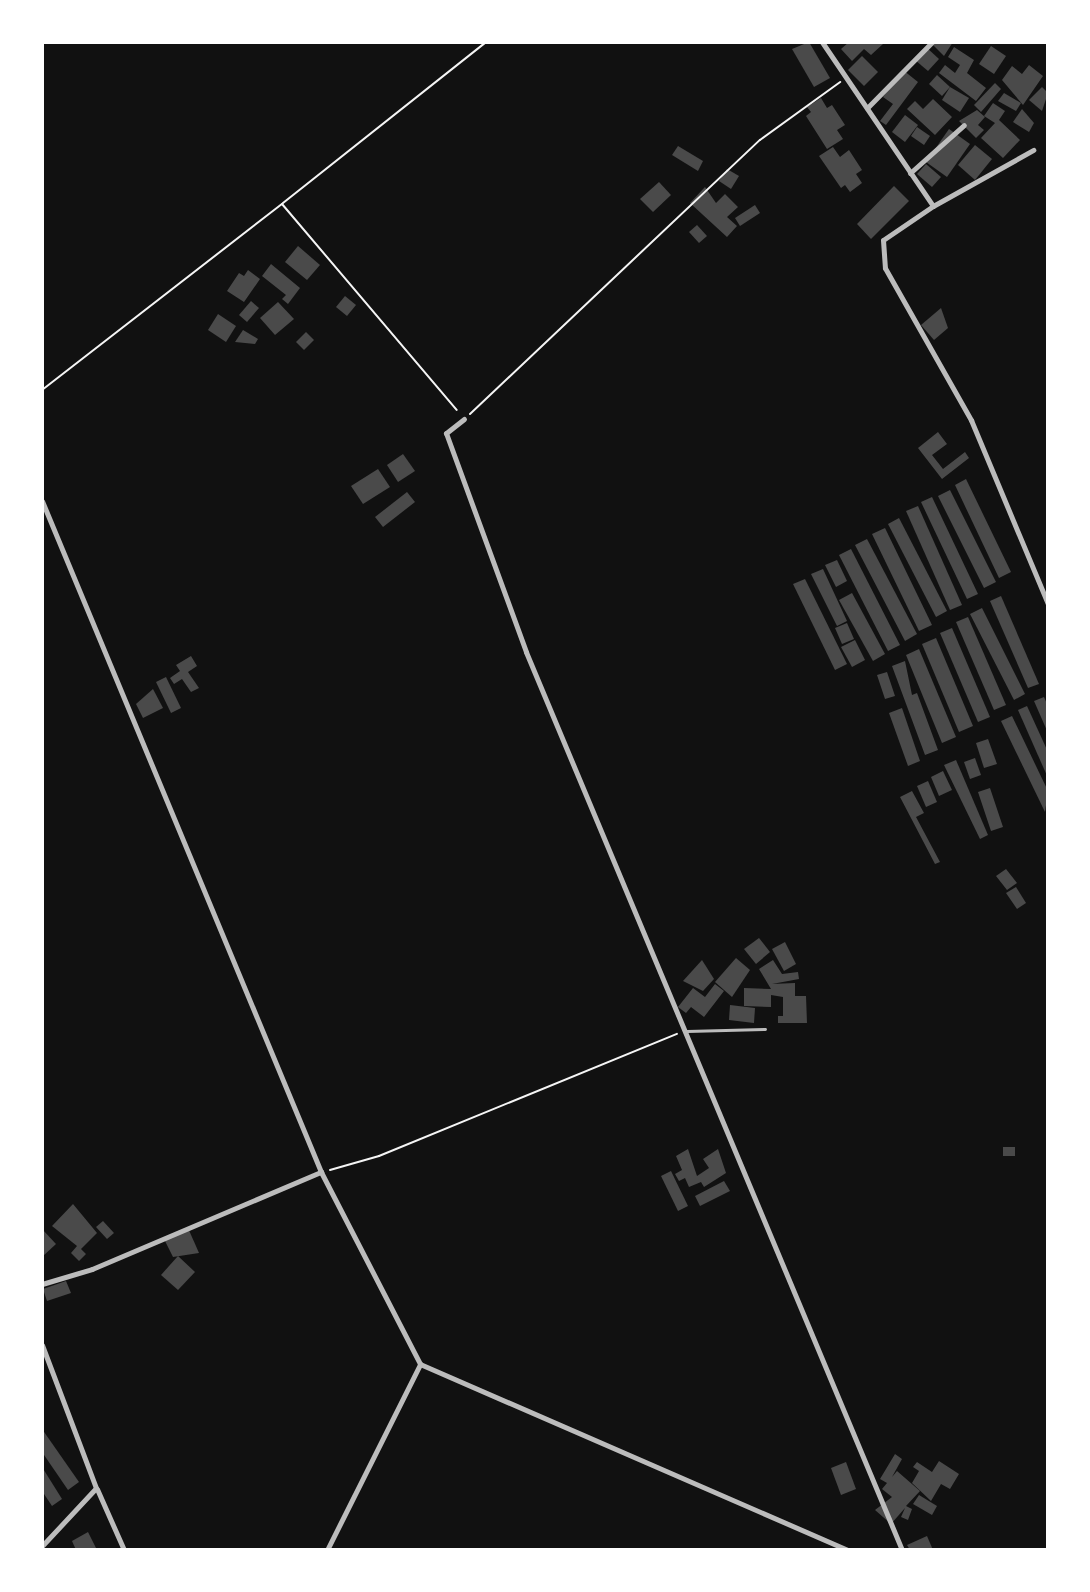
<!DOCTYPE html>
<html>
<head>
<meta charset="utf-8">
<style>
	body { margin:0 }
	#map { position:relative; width:1090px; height:1592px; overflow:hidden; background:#111; font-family:"Fira Sans Condensed",sans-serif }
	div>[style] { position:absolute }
	.building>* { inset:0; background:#4a4a4a }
	.path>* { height:2px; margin:-1px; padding:0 1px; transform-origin:1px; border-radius:1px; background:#f5f5f5 }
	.service>* { height:3px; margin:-1.5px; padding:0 1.5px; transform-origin:1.5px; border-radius:1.5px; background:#bcbcbc }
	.minor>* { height:5px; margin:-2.5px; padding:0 2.5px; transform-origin:2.5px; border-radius:2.5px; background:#bcbcbc }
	span { translate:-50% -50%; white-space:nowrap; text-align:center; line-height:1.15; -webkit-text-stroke:8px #fff; paint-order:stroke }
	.frame { position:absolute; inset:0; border:44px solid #fff; pointer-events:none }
</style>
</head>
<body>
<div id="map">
	<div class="building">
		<div style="clip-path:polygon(809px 42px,830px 78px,814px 87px,792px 49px)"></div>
		<div style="clip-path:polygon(849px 42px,881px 42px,883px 44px,871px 55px,864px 49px,852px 61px,841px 49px)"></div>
		<div style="clip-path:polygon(930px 42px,953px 42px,944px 56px)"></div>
		<div style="clip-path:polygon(991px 46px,1006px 56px,994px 74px,979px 64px)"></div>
		<div style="clip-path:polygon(926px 47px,939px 59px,928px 71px,915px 60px)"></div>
		<div style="clip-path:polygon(954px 47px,974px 60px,967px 73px,986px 88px,976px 101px,939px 73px,945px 65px,955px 73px,960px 65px,948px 57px)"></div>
		<div style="clip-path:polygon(862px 56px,878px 72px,864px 86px,848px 70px)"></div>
		<div style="clip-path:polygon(1029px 65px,1043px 76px,1023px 105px,1002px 80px,1012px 66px,1022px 74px)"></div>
		<div style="clip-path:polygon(903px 70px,918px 82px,886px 125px,880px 121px,893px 104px,883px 97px)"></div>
		<div style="clip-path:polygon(937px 75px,950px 87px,942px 96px,929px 84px)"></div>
		<div style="clip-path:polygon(995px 83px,1001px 89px,981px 112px,974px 105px)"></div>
		<div style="clip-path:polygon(950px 87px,969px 98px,960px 112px,942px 100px)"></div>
		<div style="clip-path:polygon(1042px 87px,1048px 93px,1042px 111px,1029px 100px)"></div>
		<div style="clip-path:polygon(1004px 93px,1021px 103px,1016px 111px,998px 101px)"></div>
		<div style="clip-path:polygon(821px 98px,827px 108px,832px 105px,845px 125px,837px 130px,843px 139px,827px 149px,806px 116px,811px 112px,807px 107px)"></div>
		<div style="clip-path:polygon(933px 99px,952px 117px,935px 135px,907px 109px,915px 101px,923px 109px)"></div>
		<div style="clip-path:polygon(993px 103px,1005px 111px,999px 120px,1020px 140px,1003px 158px,981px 138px,995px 123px,984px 116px)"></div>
		<div style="clip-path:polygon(1022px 109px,1034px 123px,1029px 132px,1013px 122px)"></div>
		<div style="clip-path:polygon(977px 110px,985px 117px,978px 125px,984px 130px,976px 138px,959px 121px)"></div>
		<div style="clip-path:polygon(905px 115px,918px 125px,905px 142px,892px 132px)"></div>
		<div style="clip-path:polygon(917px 127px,930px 136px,924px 145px,911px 136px)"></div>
		<div style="clip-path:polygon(949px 129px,970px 144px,947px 177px,926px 162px)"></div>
		<div style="clip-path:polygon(975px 145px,992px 159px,975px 180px,958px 165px)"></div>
		<div style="clip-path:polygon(678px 146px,703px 161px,698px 171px,672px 155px)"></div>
		<div style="clip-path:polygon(833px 147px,840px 157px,849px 150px,862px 170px,856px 174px,862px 183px,850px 192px,845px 185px,841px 188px,819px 156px)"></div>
		<div style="clip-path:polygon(926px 164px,941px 177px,932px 187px,917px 174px)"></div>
		<div style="clip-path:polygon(727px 169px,739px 176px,731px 189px,719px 181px)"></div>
		<div style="clip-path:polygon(659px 182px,671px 195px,653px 212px,640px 199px)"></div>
		<div style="clip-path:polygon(894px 186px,909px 201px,871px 239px,857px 224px)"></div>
		<div style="clip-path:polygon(705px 187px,716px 203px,725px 194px,738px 207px,727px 217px,737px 226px,727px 237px,690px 203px)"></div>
		<div style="clip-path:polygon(755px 205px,760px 213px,740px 226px,735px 218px)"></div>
		<div style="clip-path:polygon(697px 225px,707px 236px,699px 243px,689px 232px)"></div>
		<div style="clip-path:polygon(298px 246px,320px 265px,307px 280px,285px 262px)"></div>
		<div style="clip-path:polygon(271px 264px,300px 288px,288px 304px,282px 299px,286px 295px,262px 276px)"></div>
		<div style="clip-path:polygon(248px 270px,260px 279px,244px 302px,227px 291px,239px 273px,244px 276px)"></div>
		<div style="clip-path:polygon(345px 296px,356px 305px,347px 316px,336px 307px)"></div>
		<div style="clip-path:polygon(251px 301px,259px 308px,247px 322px,239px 315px)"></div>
		<div style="clip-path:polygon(278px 302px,294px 319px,275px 335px,260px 318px)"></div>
		<div style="clip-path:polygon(941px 308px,948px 328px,934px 340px,921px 325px)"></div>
		<div style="clip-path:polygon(218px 314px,236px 326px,226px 342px,208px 330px)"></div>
		<div style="clip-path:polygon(243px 330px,258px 339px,255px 344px,235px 342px)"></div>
		<div style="clip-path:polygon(306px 332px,314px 340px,304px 350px,296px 342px)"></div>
		<div style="clip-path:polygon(938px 432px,947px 444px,932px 455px,943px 469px,965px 452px,969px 458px,942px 479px,918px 448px)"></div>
		<div style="clip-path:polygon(403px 454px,415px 471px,398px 482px,387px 465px)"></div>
		<div style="clip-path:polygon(378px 469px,390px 487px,363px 504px,351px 486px)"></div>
		<div style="clip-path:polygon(966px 479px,1011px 572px,999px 578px,955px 485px)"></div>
		<div style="clip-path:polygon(950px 490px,996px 582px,984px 588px,938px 496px)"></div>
		<div style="clip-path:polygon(407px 492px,415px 502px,383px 527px,375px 517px)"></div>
		<div style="clip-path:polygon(932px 497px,978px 594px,967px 599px,921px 502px)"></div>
		<div style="clip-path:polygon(918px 506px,962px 605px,950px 610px,906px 511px)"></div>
		<div style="clip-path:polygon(899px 518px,947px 611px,936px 617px,888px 524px)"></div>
		<div style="clip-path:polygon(885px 528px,932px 625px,919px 631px,872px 534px)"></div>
		<div style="clip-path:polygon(867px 539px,917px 634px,905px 641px,855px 545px)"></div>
		<div style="clip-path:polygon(851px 549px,900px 645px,888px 651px,839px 555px)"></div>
		<div style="clip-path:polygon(837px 560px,847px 581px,836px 587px,825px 565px)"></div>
		<div style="clip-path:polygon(823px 569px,847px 621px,837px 626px,811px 574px)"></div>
		<div style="clip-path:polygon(805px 579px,847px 664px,835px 670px,793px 584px)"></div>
		<div style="clip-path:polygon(852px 593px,885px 654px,873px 661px,839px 600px)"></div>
		<div style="clip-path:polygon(1001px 596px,1039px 684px,1028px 688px,990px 601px)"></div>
		<div style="clip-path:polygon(982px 608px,1025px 694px,1014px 700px,970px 614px)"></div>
		<div style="clip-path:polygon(968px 617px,1006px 705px,994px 710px,956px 622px)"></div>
		<div style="clip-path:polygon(847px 623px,854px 639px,842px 644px,835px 628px)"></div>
		<div style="clip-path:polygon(952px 628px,990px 717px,978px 722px,940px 633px)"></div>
		<div style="clip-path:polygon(936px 638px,973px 726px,959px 732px,922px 644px)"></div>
		<div style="clip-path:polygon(855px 640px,865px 660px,852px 667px,841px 647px)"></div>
		<div style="clip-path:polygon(919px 649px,956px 737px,942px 743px,906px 655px)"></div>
		<div style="clip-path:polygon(191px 656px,197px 666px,188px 672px,199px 688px,191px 692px,182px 679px,174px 684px,170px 678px,180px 671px,176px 665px)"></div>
		<div style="clip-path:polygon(905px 661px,912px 695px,917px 693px,938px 750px,925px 755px,892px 666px)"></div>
		<div style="clip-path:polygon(887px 672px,895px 696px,885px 699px,877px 675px)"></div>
		<div style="clip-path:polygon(166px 677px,181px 708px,171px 713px,156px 682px)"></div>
		<div style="clip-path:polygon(153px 689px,163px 708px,143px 718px,136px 704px)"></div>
		<div style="clip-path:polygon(1044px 697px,1048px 706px,1048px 733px,1034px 701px)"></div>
		<div style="clip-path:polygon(1027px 706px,1048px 752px,1048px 778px,1018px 710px)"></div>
		<div style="clip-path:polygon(902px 708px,920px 761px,908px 766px,889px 713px)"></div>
		<div style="clip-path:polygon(1012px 716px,1048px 791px,1045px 812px,1001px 721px)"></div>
		<div style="clip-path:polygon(988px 739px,997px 764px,984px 768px,976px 743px)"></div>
		<div style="clip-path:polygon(975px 758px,981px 775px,970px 779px,964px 762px)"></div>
		<div style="clip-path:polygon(956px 760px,988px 835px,980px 839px,944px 765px)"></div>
		<div style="clip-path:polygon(943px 771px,952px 790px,939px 796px,931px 777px)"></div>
		<div style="clip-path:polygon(928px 781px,937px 802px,926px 807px,917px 786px)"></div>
		<div style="clip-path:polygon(990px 788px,1003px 827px,991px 831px,978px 792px)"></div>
		<div style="clip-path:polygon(912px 791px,924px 813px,916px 817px,940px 862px,935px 864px,900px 797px)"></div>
		<div style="clip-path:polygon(1006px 869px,1017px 883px,1007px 890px,996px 876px)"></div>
		<div style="clip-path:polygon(1016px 887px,1026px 903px,1017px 909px,1006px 893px)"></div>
		<div style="clip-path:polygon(759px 938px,770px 952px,756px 964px,744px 949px)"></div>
		<div style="clip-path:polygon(785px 942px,796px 964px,784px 971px,772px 949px)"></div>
		<div style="clip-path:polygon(736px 958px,750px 970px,732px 997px,715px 982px)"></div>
		<div style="clip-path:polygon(702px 960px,714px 979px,703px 991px,683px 981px)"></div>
		<div style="clip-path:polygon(773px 960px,782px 974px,798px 972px,799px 979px,772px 984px,795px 983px,795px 996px,806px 996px,807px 1023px,778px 1023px,778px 1016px,783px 1016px,783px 997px,771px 995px,771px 1007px,744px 1006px,744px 988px,771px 989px,759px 969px)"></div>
		<div style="clip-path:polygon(715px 984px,724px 991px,704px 1017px,691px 1007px,686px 1013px,678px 1007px,693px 988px,705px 997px)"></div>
		<div style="clip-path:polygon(730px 1005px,755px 1008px,754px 1023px,729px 1020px)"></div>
		<div style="clip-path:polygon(1003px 1147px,1015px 1147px,1015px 1156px,1003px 1156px)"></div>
		<div style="clip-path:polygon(688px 1149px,697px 1176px,709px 1168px,703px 1159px,718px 1149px,726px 1173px,704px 1187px,701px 1182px,689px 1187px,685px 1178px,679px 1181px,675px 1174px,682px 1170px,676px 1156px)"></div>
		<div style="clip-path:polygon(671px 1171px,688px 1206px,678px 1211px,661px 1176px)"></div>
		<div style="clip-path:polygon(724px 1181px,730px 1191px,700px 1206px,695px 1196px)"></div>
		<div style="clip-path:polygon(73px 1204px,97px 1233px,81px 1249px,86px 1254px,79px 1261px,71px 1253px,77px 1246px,52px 1226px)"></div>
		<div style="clip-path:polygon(103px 1221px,114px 1233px,107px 1239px,96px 1227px)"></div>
		<div style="clip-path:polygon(188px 1228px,199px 1253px,173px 1257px,164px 1239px)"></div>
		<div style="clip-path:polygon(42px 1229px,56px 1244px,42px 1257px)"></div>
		<div style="clip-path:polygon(178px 1256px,195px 1272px,178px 1290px,161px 1275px)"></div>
		<div style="clip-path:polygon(66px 1281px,71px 1293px,47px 1301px,43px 1289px)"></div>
		<div style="clip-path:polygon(42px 1429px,79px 1482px,68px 1490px,42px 1452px)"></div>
		<div style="clip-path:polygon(895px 1454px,902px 1459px,892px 1477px,897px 1471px,920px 1491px,906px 1506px,912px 1509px,908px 1520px,901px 1517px,905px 1508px,891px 1524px,875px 1510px,892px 1497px,882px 1489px,887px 1483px,880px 1479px)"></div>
		<div style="clip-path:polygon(939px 1461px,959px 1474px,950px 1489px,941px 1484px,931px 1501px,912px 1483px,919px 1471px,913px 1467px,917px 1462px,932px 1472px)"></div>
		<div style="clip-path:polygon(846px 1462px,856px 1489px,841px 1495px,831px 1468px)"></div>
		<div style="clip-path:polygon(42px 1467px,62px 1499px,52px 1506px,42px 1491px)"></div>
		<div style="clip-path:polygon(919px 1495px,937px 1506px,932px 1515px,913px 1504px)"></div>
		<div style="clip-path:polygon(88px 1532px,97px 1550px,76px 1550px,72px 1541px)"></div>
		<div style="clip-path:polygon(927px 1536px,933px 1550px,910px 1550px,907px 1545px)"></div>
	</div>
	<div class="path">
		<div style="left:283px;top:203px;width:259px;rotate:-38.4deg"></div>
		<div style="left:42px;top:390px;width:304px;rotate:-37.8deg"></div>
		<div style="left:282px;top:204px;width:270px;rotate:49.7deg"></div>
		<div style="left:470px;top:414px;width:399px;rotate:-43.4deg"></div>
		<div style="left:760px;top:140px;width:99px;rotate:-35.9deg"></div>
		<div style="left:330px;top:1170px;width:51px;rotate:-15.9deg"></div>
		<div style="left:379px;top:1156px;width:322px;rotate:-22.3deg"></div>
	</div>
	<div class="service">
		<div style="left:687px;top:1031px;width:78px;rotate:-1.5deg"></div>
	</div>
	<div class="minor">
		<div style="left:822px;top:42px;width:198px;rotate:55.9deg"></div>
		<div style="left:933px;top:206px;width:60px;rotate:145.8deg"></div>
		<div style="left:883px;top:240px;width:28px;rotate:86deg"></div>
		<div style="left:885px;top:268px;width:175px;rotate:60.5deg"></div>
		<div style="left:971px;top:420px;width:199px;rotate:67.3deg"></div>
		<div style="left:867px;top:108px;width:93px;rotate:-45.4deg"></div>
		<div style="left:910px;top:173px;width:72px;rotate:-41.6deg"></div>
		<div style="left:933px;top:206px;width:115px;rotate:-29.2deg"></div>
		<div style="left:464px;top:419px;width:23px;rotate:142deg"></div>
		<div style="left:446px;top:433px;width:233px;rotate:69.9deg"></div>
		<div style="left:526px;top:652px;width:974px;rotate:67.28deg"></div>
		<div style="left:42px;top:501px;width:727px;rotate:67.42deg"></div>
		<div style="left:321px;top:1172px;width:216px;rotate:62.7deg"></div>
		<div style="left:420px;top:1364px;width:467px;rotate:23.5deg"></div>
		<div style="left:42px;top:1284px;width:52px;rotate:-16.7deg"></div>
		<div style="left:92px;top:1269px;width:249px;rotate:-23deg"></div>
		<div style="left:42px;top:1345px;width:153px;rotate:69.3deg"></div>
		<div style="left:96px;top:1488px;width:79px;rotate:133deg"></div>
		<div style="left:97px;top:1489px;width:67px;rotate:66.1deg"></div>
		<div style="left:327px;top:1550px;width:208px;rotate:-63.4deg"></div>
	</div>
	<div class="frame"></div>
</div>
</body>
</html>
